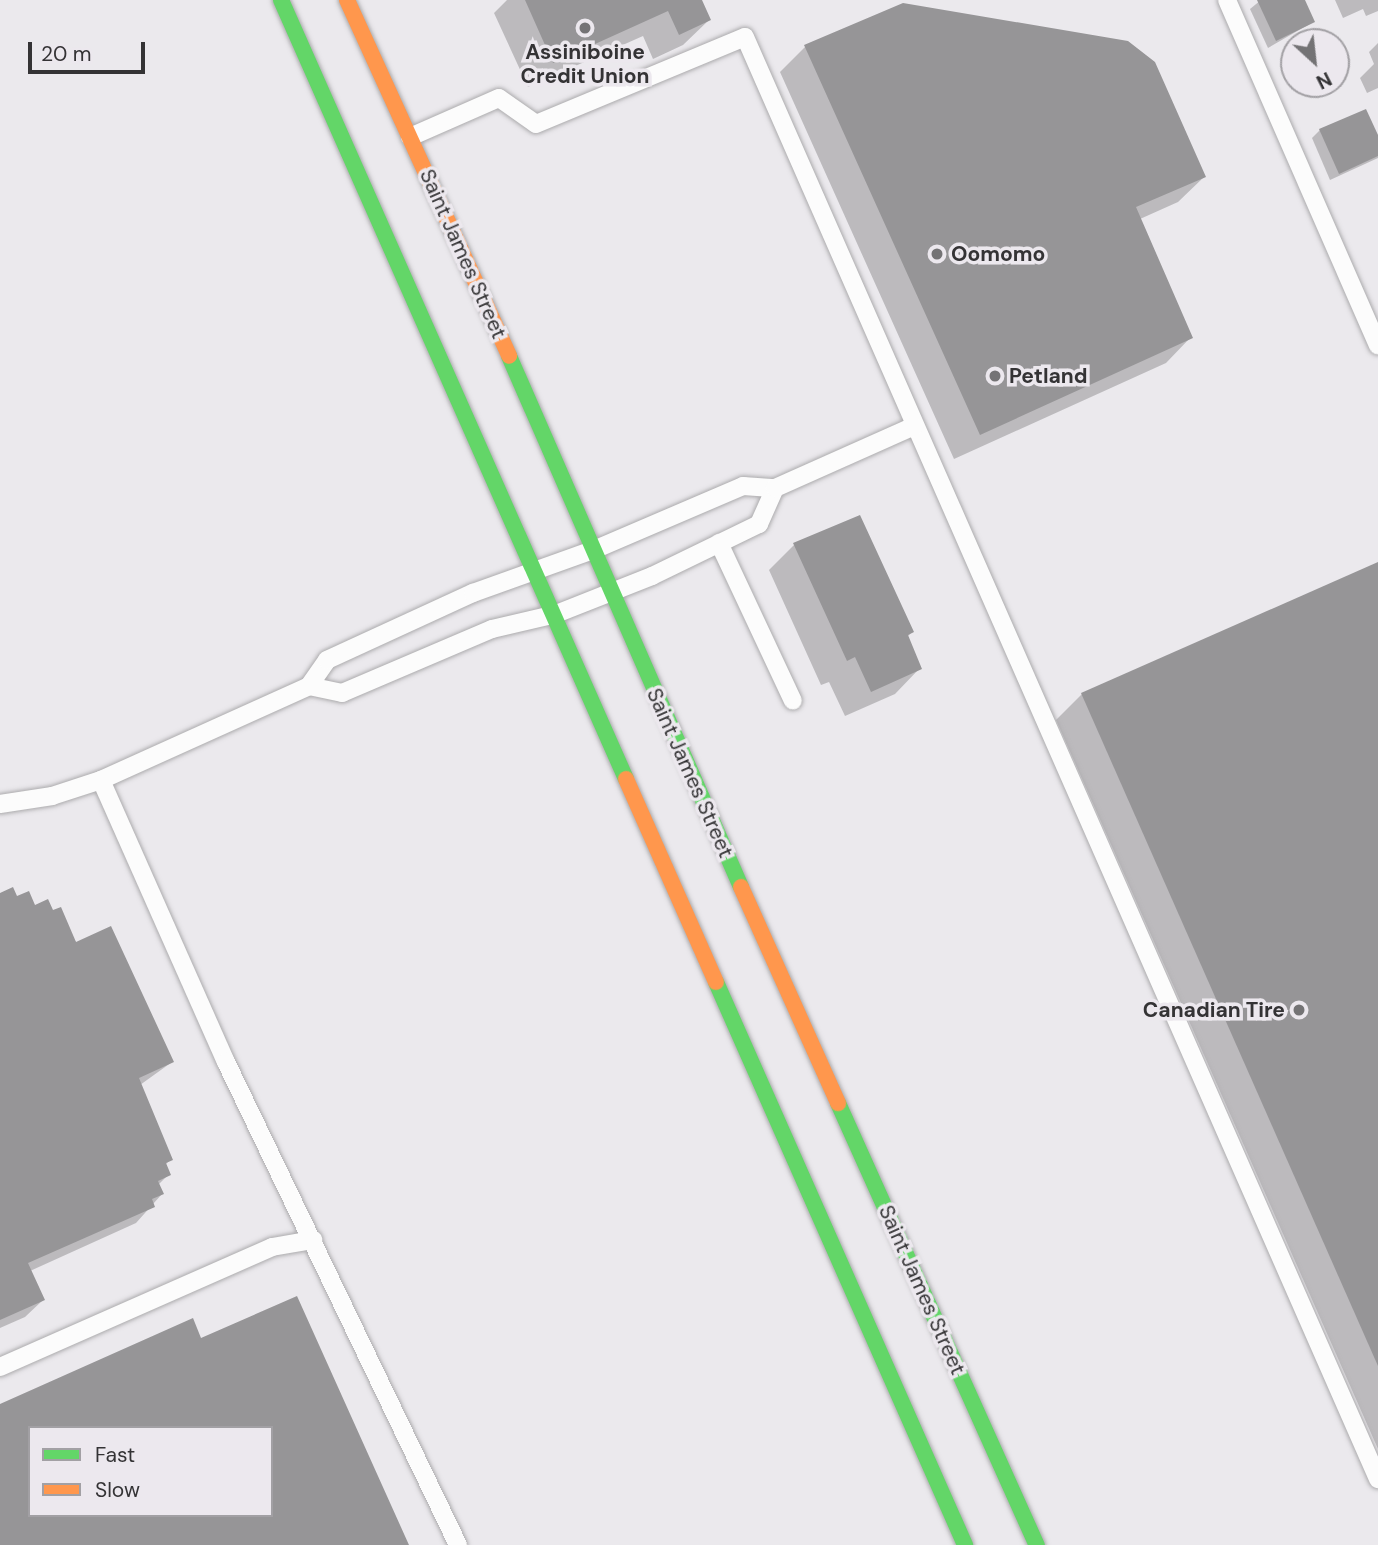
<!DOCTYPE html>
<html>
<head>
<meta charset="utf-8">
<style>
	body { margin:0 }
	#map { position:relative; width:1378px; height:1545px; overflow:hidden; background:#ebe9ed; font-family:"DM Sans",sans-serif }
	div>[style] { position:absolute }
	.shadow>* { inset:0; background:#0003 }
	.building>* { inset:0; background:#969597 }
	.roads { filter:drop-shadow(0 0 2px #acabad) drop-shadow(0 0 2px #acabad) }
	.lane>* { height:18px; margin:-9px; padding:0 9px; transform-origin:9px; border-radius:9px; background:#fcfcfc }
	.fast>* { height:16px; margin:-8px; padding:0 8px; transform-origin:8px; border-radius:8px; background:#63d668 }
	.slow>* { height:16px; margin:-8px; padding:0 8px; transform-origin:8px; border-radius:8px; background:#ff974d }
	.dots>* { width:19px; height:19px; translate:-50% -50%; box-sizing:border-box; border:4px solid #ece8ee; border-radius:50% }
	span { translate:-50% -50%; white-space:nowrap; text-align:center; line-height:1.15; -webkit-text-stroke:7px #ece8ee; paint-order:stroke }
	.poi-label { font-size:21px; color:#343335; font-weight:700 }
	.left { translate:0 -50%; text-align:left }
	.right { translate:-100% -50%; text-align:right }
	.street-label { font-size:21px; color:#343335 }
	.legend { position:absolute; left:28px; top:1426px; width:245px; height:91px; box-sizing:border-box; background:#ece8ee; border:2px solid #a2a0a4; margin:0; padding:9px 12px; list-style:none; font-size:21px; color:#343335 }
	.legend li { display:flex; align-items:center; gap:14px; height:35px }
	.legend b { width:35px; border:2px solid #a2a0a4 }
	.north { position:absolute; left:1280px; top:28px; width:70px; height:70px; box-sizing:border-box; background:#ece8ee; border:2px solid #a2a0a4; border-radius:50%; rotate:153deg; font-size:19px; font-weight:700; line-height:28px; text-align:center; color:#343335 }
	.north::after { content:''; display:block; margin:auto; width:24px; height:32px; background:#747375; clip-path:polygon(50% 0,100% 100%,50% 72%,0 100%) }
	.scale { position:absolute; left:28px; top:42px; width:117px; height:32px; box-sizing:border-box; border:4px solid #343335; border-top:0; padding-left:9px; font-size:21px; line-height:24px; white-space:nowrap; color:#343335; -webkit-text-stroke:5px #ece8ee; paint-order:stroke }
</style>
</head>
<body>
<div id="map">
	<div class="shadow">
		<div style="clip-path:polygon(507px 0,700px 0,709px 20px,683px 45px,653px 59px,643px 36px,528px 87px,494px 13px)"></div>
		<div style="clip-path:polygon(1261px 0,1303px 0,1313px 22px,1268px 48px,1250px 9px)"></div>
		<div style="clip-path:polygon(1335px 0,1378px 0,1378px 11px,1366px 16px,1363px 9px,1343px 18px)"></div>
		<div style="clip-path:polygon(1378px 43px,1378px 88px,1367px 93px,1360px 78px,1374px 64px,1369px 52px)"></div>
		<div style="clip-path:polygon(805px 47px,1204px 177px,1178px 202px,1140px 219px,1191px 337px,1166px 363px,954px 459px,780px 72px)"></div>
		<div style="clip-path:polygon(1320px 130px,1378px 140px,1378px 158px,1330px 180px,1312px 138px)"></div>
		<div style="clip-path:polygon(794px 545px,912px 632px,907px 637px,920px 668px,895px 694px,845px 716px,829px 682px,821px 685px,769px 570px)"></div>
		<div style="clip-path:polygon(1378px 564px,1378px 1449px,1056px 720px,1082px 694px)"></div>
		<div style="clip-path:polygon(0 895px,52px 912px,172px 1062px,140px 1085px,171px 1159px,165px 1165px,169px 1174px,158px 1185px,162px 1194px,136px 1223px,30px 1271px,43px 1300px,25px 1317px,0 1328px)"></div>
	</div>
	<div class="building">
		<div style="clip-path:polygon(525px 0,702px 0,711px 20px,679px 35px,668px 11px,553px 63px)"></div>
		<div style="clip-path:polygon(1257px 0,1305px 0,1315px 22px,1276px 41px)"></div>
		<div style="clip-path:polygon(903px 3px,1128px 41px,1155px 62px,1206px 177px,1136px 207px,1193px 338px,980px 435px,804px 45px)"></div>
		<div style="clip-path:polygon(1366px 109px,1378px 135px,1378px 156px,1339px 174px,1319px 129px)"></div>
		<div style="clip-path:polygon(860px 515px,914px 632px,908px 635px,922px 669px,871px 692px,855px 657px,847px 661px,793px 543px)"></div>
		<div style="clip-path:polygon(1378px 562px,1378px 1366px,1081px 693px)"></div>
		<div style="clip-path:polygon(13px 887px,17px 896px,29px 891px,35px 905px,48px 899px,53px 910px,61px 907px,76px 942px,111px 926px,174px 1062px,139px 1078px,173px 1160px,166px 1163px,171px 1175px,158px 1181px,164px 1194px,152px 1199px,155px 1207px,28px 1263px,45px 1300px,0 1320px,0 893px)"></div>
		<div style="clip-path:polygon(evenodd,297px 1296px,409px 1545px,0 1545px,0 1404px,193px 1318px,201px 1338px,297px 1296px,30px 1428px,271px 1428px,271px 1515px,30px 1515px,30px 1428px)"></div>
	</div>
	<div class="roads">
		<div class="lane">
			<div style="left:1227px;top:0;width:377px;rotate:66.4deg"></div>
			<div style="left:410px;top:137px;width:97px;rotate:-23.7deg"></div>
			<div style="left:499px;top:98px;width:45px;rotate:35.1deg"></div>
			<div style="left:536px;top:124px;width:226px;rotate:-22.6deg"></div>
			<div style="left:745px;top:37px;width:1575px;rotate:66.3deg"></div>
			<div style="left:719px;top:543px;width:174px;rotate:64.9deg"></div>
			<div style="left:309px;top:686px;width:34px;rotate:12deg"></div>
			<div style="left:342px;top:693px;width:163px;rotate:-23.1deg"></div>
			<div style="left:492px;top:629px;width:66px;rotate:-13.2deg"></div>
			<div style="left:556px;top:614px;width:103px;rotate:-21.6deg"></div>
			<div style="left:652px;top:576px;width:119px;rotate:-25.9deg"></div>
			<div style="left:759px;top:524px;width:39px;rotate:-66deg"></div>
			<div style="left:101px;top:780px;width:308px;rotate:66.1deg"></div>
			<div style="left:226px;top:1062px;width:536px;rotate:64.34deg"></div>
			<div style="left:0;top:804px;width:53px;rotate:-8.7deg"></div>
			<div style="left:52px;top:796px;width:52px;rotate:-18.1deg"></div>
			<div style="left:101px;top:780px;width:228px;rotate:-24.3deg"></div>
			<div style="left:309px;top:686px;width:32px;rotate:-55deg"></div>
			<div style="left:327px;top:660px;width:161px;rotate:-24.7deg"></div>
			<div style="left:473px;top:593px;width:131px;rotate:-19.7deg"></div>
			<div style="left:596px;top:549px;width:160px;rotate:-23.2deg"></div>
			<div style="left:743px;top:486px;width:32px;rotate:4deg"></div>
			<div style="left:775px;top:488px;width:152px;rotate:-24deg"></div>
			<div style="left:0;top:1367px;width:297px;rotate:-23.8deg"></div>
			<div style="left:272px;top:1247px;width:42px;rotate:-9.7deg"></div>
		</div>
		<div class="fast">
			<div style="left:281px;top:0;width:852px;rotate:66.11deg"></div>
			<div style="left:509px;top:356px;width:579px;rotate:66.4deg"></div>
			<div style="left:716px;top:982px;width:616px;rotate:66.14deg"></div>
			<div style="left:838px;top:1103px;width:485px;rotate:65.8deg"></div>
		</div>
		<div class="slow">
			<div style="left:347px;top:0;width:391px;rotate:65.5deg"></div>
			<div style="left:626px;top:779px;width:222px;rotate:66.1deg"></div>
			<div style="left:741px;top:887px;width:237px;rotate:65.8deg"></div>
		</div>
	</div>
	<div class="dots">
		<div style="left:585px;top:28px;background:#747375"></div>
		<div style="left:937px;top:254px;background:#747375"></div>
		<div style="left:995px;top:376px;background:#747375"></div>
		<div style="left:1299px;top:1010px;background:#747375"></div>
	</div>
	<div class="poi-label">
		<span style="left:585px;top:64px">Assiniboine<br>Credit Union</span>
		<span class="left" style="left:951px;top:254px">Oomomo</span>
		<span class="left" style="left:1009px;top:376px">Petland</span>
		<span class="right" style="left:1285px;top:1010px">Canadian Tire</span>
	</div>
	<div class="street-label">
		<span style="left:463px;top:254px;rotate:66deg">Saint James Street</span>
		<span style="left:690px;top:773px;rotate:66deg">Saint James Street</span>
		<span style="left:922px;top:1290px;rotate:66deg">Saint James Street</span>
	</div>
	<ul class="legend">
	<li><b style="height:9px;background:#63d668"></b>Fast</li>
	<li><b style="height:9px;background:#ff974d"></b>Slow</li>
	</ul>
	<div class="north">N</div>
	<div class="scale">20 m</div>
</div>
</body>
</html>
